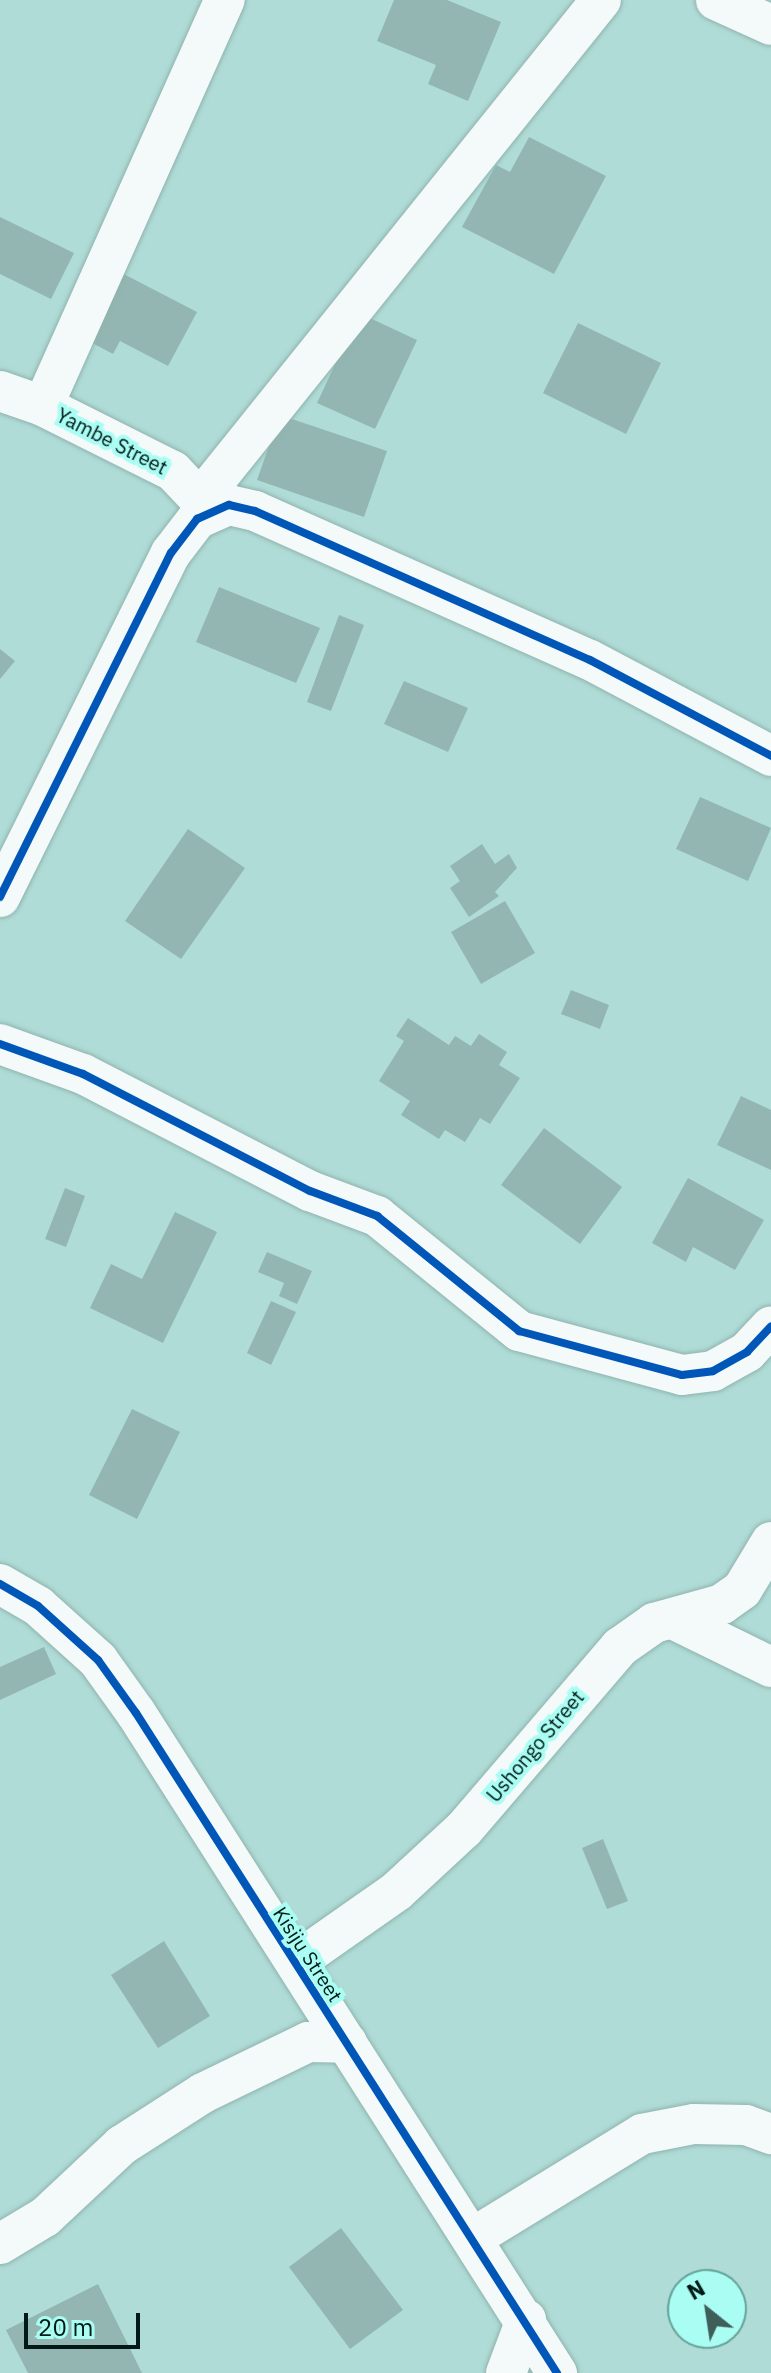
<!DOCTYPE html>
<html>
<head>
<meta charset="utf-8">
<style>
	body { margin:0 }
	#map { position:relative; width:771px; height:2373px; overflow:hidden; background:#b0dcd7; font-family:"IBM Plex Sans",sans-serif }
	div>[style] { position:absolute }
	.building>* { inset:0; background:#93b6b2 }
	.roads { filter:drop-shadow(0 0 2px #90b3af) drop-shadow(0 0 2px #90b3af) }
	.minor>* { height:40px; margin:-20px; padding:0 20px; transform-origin:20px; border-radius:20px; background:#f3faf9 }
	.cycleway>* { height:8px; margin:-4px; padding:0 4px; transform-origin:4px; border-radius:4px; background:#0057b8 }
	span { translate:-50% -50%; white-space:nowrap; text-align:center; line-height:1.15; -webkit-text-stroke:8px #aafdf3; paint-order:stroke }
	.street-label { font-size:20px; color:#011a17 }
	.north { position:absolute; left:667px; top:2269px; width:80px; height:80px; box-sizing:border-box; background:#aafdf3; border:2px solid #66a29b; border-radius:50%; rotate:330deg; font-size:22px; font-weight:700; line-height:32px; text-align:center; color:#011a17 }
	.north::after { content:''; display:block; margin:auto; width:28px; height:36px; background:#3e5e5a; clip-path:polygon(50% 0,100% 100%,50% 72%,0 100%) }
	.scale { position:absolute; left:24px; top:2313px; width:116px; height:36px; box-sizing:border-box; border:4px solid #011a17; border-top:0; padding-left:10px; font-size:24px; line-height:28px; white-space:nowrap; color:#011a17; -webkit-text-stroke:6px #aafdf3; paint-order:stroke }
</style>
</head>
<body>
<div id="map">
	<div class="building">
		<div style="clip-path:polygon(394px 0,447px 0,501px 22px,468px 101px,428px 84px,436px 65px,377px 41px)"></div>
		<div style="clip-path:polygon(529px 137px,606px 176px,554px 274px,462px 227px,496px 165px,510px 172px)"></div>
		<div style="clip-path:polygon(0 217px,74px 253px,51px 299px,0 274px)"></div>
		<div style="clip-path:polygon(114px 269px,197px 312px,168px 366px,120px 341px,113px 354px,79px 336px)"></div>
		<div style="clip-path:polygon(359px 313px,417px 340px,375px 429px,317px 403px)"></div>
		<div style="clip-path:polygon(578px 323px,661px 363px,626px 434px,543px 393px)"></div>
		<div style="clip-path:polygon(280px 415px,387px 451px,364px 517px,257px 480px)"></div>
		<div style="clip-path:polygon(219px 587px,320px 628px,296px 683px,196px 642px)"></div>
		<div style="clip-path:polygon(339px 615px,364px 625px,331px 711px,307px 702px)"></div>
		<div style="clip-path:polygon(0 649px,15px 661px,0 679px)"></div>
		<div style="clip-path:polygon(404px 681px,468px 708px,448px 752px,384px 724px)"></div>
		<div style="clip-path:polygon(700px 797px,771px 828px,748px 881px,676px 849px)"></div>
		<div style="clip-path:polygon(188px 829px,245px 868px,181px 959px,125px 921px)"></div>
		<div style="clip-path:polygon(482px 844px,495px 864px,509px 854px,517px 868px,495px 892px,499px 896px,469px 917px,450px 888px,460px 881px,450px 866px)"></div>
		<div style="clip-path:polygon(505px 901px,535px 953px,481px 984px,451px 932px)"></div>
		<div style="clip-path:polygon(571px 990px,609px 1005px,600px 1029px,561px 1014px)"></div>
		<div style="clip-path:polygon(408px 1018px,449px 1045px,455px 1036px,471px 1046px,479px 1034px,507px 1052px,499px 1065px,520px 1078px,490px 1124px,480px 1118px,465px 1142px,445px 1130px,439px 1139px,401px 1115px,410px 1101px,379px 1081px,404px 1041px,396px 1036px)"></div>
		<div style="clip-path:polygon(741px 1096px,771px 1110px,771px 1170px,717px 1145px)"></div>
		<div style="clip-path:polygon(544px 1128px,622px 1187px,580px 1244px,501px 1185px)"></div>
		<div style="clip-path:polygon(688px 1178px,764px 1220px,735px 1270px,693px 1247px,686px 1262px,652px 1243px)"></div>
		<div style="clip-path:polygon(65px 1188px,85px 1196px,66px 1247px,45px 1239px)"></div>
		<div style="clip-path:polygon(175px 1212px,217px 1232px,163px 1343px,90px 1308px,111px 1264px,142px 1279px)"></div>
		<div style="clip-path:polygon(267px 1252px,312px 1271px,297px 1304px,279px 1296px,284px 1283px,258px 1272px)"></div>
		<div style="clip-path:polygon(271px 1301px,296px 1312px,271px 1365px,247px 1353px)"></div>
		<div style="clip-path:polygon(132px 1409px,180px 1432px,137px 1519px,89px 1495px)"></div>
		<div style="clip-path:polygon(44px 1647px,56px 1674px,0 1700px,0 1667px)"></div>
		<div style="clip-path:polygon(603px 1839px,628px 1901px,607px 1909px,582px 1848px)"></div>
		<div style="clip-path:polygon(164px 1941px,210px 2016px,158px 2048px,111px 1975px)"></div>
		<div style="clip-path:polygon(341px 2228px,403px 2310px,350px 2349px,289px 2267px)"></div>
		<div style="clip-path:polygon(98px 2284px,142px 2373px,28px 2373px,6px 2330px)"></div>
	</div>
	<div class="roads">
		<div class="minor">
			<div style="left:716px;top:0;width:60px;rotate:24.4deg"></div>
			<div style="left:0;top:391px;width:46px;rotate:19.2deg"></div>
			<div style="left:43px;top:406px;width:145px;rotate:26.6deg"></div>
			<div style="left:173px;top:471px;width:54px;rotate:46.5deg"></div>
			<div style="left:43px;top:406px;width:445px;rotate:-65.9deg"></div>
			<div style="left:202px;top:497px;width:637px;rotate:-51.24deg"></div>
			<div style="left:0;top:897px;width:384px;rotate:-63.6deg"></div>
			<div style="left:171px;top:553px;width:43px;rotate:-52.6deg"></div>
			<div style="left:197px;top:519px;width:35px;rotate:-24deg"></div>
			<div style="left:229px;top:505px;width:27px;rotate:13deg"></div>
			<div style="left:255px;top:511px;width:367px;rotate:24deg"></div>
			<div style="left:590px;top:660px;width:205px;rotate:27.9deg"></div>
			<div style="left:0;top:1044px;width:88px;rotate:19.9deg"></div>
			<div style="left:83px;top:1074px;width:255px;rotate:27.3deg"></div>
			<div style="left:310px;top:1191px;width:72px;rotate:20.5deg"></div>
			<div style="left:377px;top:1216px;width:183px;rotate:39deg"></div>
			<div style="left:519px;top:1331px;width:169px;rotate:15.1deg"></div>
			<div style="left:682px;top:1375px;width:31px;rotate:-7deg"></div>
			<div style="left:713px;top:1371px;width:39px;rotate:-29deg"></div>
			<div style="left:747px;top:1352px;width:35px;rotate:-47deg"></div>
			<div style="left:0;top:1584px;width:44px;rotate:30.1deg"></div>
			<div style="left:38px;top:1606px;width:81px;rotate:42deg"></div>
			<div style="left:98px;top:1660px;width:65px;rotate:54.4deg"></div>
			<div style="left:136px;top:1713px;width:783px;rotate:57.47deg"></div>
			<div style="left:673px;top:1619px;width:109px;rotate:26.1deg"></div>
			<div style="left:296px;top:1962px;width:123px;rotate:-35.1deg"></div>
			<div style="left:397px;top:1891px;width:91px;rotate:-42.8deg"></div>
			<div style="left:464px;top:1829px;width:240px;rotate:-49.4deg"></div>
			<div style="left:620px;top:1647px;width:42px;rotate:-35.2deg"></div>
			<div style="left:654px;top:1623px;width:71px;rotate:-15.6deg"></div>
			<div style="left:722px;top:1604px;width:24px;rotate:-35deg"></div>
			<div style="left:742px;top:1590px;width:56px;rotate:-58.9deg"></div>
			<div style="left:474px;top:2237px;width:197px;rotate:-31.5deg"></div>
			<div style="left:642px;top:2134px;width:53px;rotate:-10.9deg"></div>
			<div style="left:694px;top:2124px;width:52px;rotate:1.1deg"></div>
			<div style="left:746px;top:2125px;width:27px;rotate:20deg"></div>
			<div style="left:0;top:2244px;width:52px;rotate:-31deg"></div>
			<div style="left:45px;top:2217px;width:105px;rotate:-43.1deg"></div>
			<div style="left:122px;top:2145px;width:96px;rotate:-32.7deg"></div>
			<div style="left:203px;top:2093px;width:117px;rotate:-25.9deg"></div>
			<div style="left:308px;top:2042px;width:39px;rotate:1deg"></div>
			<div style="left:506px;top:2373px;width:57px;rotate:-69.3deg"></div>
		</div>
	</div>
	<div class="cycleway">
		<div style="left:0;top:897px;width:384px;rotate:-63.6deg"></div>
		<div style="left:171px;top:553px;width:43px;rotate:-52.6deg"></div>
		<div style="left:197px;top:519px;width:35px;rotate:-24deg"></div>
		<div style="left:229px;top:505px;width:27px;rotate:13deg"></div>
		<div style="left:255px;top:511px;width:367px;rotate:24deg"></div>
		<div style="left:590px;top:660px;width:205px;rotate:27.9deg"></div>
		<div style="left:0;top:1044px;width:88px;rotate:19.9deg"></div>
		<div style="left:83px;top:1074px;width:255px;rotate:27.3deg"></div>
		<div style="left:310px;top:1191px;width:72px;rotate:20.5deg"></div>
		<div style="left:377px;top:1216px;width:183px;rotate:39deg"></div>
		<div style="left:519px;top:1331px;width:169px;rotate:15.1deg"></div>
		<div style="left:682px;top:1375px;width:31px;rotate:-7deg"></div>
		<div style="left:713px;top:1371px;width:39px;rotate:-29deg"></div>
		<div style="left:747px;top:1352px;width:35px;rotate:-47deg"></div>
		<div style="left:0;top:1584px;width:44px;rotate:30.1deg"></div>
		<div style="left:38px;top:1606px;width:81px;rotate:42deg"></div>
		<div style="left:98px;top:1660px;width:65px;rotate:54.4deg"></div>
		<div style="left:136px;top:1713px;width:783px;rotate:57.47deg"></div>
	</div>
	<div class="street-label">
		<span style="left:112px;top:441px;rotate:27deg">Yambe Street</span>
		<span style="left:535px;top:1746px;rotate:-50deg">Ushongo Street</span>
		<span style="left:308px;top:1954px;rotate:57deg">Kisiju Street</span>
	</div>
	<div class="north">N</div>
	<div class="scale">20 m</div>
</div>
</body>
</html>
